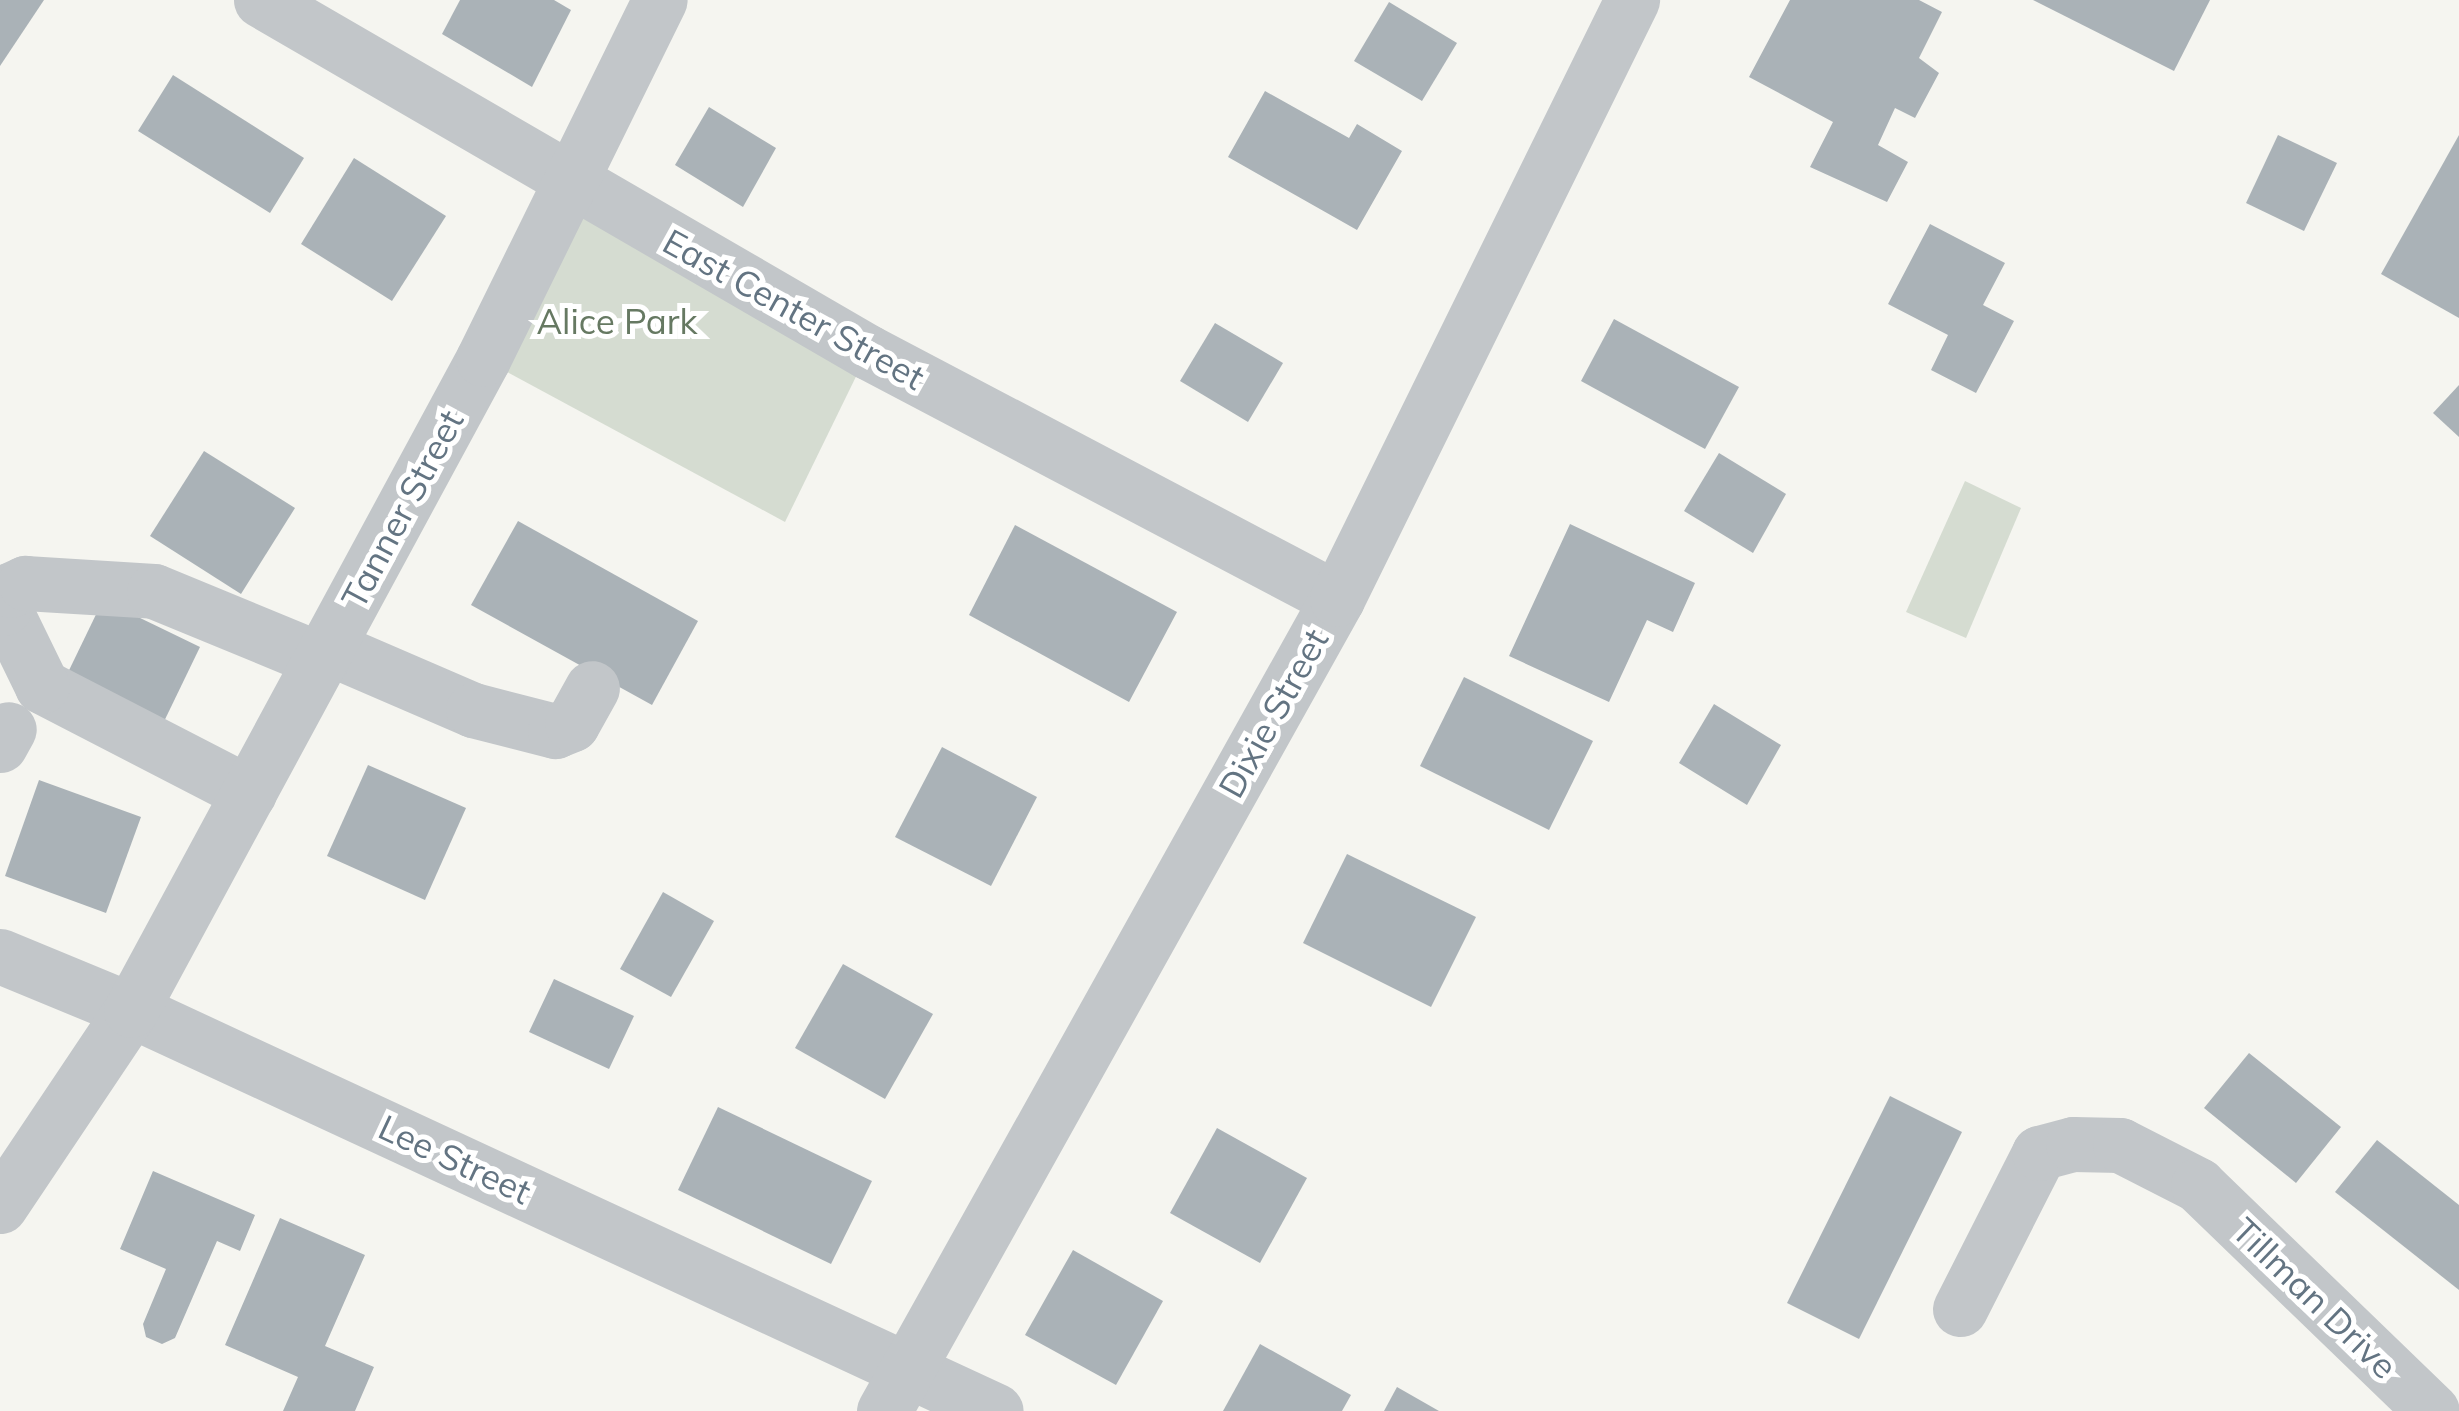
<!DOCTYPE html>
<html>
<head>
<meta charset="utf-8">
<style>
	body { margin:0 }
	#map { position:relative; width:2459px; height:1411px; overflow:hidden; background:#f5f5f0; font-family:Mulish,sans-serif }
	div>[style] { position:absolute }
	.green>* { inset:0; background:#d5dcd1 }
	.building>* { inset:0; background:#aab2b7 }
	.minor>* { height:55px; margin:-27.5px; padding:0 27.5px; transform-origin:27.5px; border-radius:27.5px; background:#c2c6c9 }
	span { translate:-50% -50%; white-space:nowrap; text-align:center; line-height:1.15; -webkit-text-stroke:10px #fff; paint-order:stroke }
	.street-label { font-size:35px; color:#637482 }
	.park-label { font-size:35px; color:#667962 }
</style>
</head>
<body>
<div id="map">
	<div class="green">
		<div style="clip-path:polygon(570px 183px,868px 352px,785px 522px,483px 359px)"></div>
		<div style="clip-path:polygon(1965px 481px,2021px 508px,1966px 638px,1906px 612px)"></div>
	</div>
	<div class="building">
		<div style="clip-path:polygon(0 0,44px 0,0 66px)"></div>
		<div style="clip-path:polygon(460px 0,554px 0,571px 10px,532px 87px,442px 34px)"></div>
		<div style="clip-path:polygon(1790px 0,1919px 0,1942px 12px,1919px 58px,1939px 73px,1915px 118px,1895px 108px,1878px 145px,1908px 162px,1887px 202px,1810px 167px,1833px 122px,1749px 77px)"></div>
		<div style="clip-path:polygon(2033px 0,2210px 0,2174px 71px)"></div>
		<div style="clip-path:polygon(1389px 2px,1457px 43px,1422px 101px,1354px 61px)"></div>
		<div style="clip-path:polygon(173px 75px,304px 158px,270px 213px,138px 131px)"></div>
		<div style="clip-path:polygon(1265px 91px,1349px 138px,1357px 124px,1402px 151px,1357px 230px,1228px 157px)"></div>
		<div style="clip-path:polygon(709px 107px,776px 148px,743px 207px,675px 165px)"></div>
		<div style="clip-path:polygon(2278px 135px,2337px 163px,2304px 231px,2246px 203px)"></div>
		<div style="clip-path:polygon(2459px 135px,2459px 318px,2381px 274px)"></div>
		<div style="clip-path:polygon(354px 158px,446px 216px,392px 301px,301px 244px)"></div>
		<div style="clip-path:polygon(1930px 224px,2005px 263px,1983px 305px,2014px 321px,1976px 393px,1931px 370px,1948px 335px,1888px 304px)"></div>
		<div style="clip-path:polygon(1614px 319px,1739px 387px,1705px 449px,1581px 381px)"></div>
		<div style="clip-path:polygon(1215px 323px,1283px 363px,1248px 422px,1180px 381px)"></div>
		<div style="clip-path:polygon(2459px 385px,2459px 437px,2433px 413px)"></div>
		<div style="clip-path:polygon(204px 451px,295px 508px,241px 594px,150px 536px)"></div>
		<div style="clip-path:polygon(1719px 453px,1786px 494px,1753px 553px,1684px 511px)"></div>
		<div style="clip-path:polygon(518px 521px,698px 621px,652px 705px,471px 605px)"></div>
		<div style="clip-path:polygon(1570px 524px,1695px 583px,1673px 632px,1647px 620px,1609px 702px,1509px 656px)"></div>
		<div style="clip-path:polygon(1015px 525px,1177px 612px,1129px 702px,969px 615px)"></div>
		<div style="clip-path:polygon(103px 600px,200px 647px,156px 738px,59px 691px)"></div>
		<div style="clip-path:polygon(1464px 677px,1593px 741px,1549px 830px,1420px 766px)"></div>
		<div style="clip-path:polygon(1714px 704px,1781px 745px,1747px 805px,1679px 763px)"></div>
		<div style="clip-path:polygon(942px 747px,1037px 797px,991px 886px,895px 837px)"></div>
		<div style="clip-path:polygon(368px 765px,466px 808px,425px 900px,327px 856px)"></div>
		<div style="clip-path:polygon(39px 780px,141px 817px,106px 913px,5px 876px)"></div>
		<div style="clip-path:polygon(1347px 854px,1476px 917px,1431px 1007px,1303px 943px)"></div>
		<div style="clip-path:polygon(663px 892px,714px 921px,671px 997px,620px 969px)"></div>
		<div style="clip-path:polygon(843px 964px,933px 1014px,885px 1099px,795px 1048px)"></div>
		<div style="clip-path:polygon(554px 979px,634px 1016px,609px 1069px,529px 1032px)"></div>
		<div style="clip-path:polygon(2249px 1053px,2341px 1127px,2296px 1183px,2204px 1108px)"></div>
		<div style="clip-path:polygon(1890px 1096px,1962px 1132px,1859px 1339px,1787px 1303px)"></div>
		<div style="clip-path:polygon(718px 1107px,872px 1181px,831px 1264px,678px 1190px)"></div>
		<div style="clip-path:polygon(1217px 1128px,1307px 1178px,1260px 1263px,1170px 1213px)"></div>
		<div style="clip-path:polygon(2377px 1140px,2459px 1205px,2459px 1290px,2335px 1192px)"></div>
		<div style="clip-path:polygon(153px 1171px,255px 1215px,240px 1251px,217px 1241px,175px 1338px,162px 1344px,146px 1337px,143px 1324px,166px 1269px,120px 1249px)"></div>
		<div style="clip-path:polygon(280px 1218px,365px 1255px,325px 1346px,374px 1367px,355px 1411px,283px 1411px,298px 1377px,225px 1345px)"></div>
		<div style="clip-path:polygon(1073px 1250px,1163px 1301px,1116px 1385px,1025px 1335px)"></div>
		<div style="clip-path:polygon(1260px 1344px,1351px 1395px,1342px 1411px,1223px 1411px)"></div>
		<div style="clip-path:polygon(1397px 1387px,1439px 1411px,1384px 1411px)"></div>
	</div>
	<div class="minor">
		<div style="left:261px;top:0;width:702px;rotate:30.11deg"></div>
		<div style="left:868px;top:352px;width:530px;rotate:27.77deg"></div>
		<div style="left:327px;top:647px;width:159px;rotate:23.3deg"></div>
		<div style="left:473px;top:710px;width:85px;rotate:14.4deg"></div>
		<div style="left:555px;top:731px;width:18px;rotate:-22deg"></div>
		<div style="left:572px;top:724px;width:41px;rotate:-60.9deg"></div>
		<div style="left:0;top:745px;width:18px;rotate:-61deg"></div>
		<div style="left:249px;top:793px;width:233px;rotate:-152.7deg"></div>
		<div style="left:42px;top:686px;width:87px;rotate:-116deg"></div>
		<div style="left:4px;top:608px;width:19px;rotate:-72deg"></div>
		<div style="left:10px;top:590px;width:17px;rotate:-25deg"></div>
		<div style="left:25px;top:583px;width:129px;rotate:3.5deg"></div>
		<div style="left:154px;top:591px;width:181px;rotate:22.4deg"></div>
		<div style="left:0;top:956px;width:142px;rotate:22.4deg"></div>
		<div style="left:131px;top:1010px;width:953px;rotate:24.87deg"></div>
		<div style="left:0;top:1206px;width:236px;rotate:-56.2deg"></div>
		<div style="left:131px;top:1010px;width:740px;rotate:-61.6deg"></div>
		<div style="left:483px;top:359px;width:400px;rotate:-63.8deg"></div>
		<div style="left:1960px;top:1309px;width:175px;rotate:-63.1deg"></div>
		<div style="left:2039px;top:1153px;width:35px;rotate:-15deg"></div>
		<div style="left:2073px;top:1144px;width:47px;rotate:1.2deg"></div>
		<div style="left:2120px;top:1145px;width:88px;rotate:27.1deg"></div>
		<div style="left:2198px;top:1185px;width:325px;rotate:44deg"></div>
		<div style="left:884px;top:1411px;width:930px;rotate:-60.84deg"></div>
		<div style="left:1337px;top:599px;width:668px;rotate:-63.78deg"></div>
	</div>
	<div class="street-label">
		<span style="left:794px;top:309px;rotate:29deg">East Center Street</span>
		<span style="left:402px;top:509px;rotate:-62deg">Tanner Street</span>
		<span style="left:1273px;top:713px;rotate:-61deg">Dixie Street</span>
		<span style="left:455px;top:1159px;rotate:25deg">Lee Street</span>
		<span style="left:2315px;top:1298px;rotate:44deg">Tillman Drive</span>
	</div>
	<div class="park-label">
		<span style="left:617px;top:321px">Alice Park</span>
	</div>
</div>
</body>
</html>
